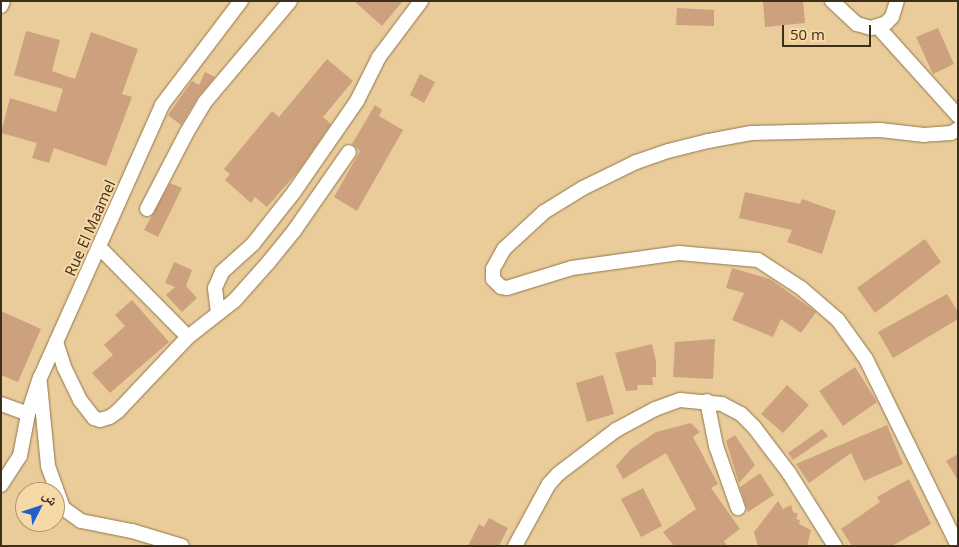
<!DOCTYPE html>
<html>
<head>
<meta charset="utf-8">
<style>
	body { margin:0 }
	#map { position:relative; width:959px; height:547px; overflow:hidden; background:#eacc9b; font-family:"Open Sans","Noto Naskh Arabic",sans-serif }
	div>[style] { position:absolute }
	.building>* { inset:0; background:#cda17d }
	.roads { filter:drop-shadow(0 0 1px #917647) drop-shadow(0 0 1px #917647) }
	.minor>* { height:14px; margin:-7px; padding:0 7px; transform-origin:7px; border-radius:7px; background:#fff }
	span { translate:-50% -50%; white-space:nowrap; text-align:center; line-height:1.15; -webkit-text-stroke:4px #f7d9a7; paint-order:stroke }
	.street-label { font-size:15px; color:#3c301c }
	.frame { position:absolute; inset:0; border:2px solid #3c301c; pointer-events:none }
	.north { position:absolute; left:15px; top:482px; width:50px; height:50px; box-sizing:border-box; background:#f7d9a7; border:1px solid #ac956f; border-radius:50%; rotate:49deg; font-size:14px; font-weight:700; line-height:20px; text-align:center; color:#3c301c }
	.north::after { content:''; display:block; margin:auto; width:18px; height:22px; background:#1d60cb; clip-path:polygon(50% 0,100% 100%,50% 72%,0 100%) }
	.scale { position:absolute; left:782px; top:25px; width:89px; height:22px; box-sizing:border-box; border:2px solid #3c301c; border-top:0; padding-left:6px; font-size:15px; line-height:18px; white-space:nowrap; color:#3c301c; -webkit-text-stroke:4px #f7d9a7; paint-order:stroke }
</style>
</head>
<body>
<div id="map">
	<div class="building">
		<div style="clip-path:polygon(354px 1px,403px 1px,382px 26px)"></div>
		<div style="clip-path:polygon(763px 1px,803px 1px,805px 23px,765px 27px)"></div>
		<div style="clip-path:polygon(677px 8px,714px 10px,714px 26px,676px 25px)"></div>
		<div style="clip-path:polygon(938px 28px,954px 64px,933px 74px,916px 37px)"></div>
		<div style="clip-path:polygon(26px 31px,60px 40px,52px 71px,75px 79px,91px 32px,138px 49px,122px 94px,132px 97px,106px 166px,54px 148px,49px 163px,32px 158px,37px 143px,1px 133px,10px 98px,56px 112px,63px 89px,14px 75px)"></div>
		<div style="clip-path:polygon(327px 59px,353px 81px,323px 117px,331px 124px,299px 170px,267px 207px,255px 197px,251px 203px,225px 180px,230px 174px,224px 169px,272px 111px,279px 117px)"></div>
		<div style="clip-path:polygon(205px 72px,215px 77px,198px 97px,181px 125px,168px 115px,192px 81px,199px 85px)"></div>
		<div style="clip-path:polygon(420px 74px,435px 82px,424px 103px,410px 95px)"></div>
		<div style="clip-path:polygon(375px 105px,382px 110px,379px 116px,403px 130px,357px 211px,334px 197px,360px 151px,352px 144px)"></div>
		<div style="clip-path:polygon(170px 183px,182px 188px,158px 237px,144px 230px)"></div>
		<div style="clip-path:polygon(745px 192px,800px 204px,802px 199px,836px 211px,822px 254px,787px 242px,792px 230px,739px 218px)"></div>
		<div style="clip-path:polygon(925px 239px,941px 262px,875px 313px,857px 288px)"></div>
		<div style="clip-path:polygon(174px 262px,192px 270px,186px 286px,197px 298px,182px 312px,166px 295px,175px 287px,165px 283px)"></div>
		<div style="clip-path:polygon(732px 268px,770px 279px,816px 312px,801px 333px,781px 319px,773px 337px,732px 320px,744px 293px,726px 288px)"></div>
		<div style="clip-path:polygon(947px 294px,958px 312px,958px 319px,893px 358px,878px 332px)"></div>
		<div style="clip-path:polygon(132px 300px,169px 342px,110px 393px,92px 373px,113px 355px,104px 345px,125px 326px,115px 315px)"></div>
		<div style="clip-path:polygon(1px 311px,41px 329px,18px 382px,1px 375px)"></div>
		<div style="clip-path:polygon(715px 339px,713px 379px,673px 377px,675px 342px)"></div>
		<div style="clip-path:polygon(652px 344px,656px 361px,656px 377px,652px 377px,653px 385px,637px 385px,638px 390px,626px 391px,615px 353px)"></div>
		<div style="clip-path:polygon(855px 367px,877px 402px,843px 426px,819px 391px)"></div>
		<div style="clip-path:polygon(603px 375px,614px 414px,587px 422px,576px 383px)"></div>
		<div style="clip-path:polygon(787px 385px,809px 405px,783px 433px,761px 414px)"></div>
		<div style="clip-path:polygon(691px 423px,700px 432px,693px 437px,718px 484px,711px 488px,740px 529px,724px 541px,727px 546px,674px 546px,663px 532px,696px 509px,666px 453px,623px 479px,616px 466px,631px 449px,656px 432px)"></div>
		<div style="clip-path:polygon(887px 425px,903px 464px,864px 481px,851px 453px,809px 483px,796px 464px)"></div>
		<div style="clip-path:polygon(822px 429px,828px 436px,793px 460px,788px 453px)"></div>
		<div style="clip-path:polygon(735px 435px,755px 465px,739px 483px,726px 441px)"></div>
		<div style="clip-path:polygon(958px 454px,958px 480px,946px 461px)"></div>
		<div style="clip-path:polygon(760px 473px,774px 495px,748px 512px,740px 487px)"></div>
		<div style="clip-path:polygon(909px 479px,931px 524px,892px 546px,852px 546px,841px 529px,880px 502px,877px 497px)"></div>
		<div style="clip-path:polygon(643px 488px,662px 526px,641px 537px,621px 499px)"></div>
		<div style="clip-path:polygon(778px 501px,783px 509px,791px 505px,793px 512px,798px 514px,796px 519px,800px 520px,799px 524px,811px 530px,807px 546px,758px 546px,754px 532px)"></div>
		<div style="clip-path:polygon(489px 518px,508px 528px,499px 546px,468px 546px,479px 524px,484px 527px)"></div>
	</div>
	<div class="roads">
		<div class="minor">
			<div style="left:832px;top:1px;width:34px;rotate:43deg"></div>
			<div style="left:857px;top:24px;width:15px;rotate:16deg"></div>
			<div style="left:871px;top:28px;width:16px;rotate:-18deg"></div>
			<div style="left:886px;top:23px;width:8px;rotate:-45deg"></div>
			<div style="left:892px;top:17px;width:17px;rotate:-73deg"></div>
			<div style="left:1px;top:6px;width:5px;rotate:-68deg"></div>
			<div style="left:878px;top:27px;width:120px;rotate:48deg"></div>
			<div style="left:958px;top:129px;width:8px;rotate:150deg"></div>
			<div style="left:951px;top:133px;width:27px;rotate:176deg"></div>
			<div style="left:924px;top:135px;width:44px;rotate:-173.5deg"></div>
			<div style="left:880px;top:130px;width:129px;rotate:178.7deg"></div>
			<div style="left:751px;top:133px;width:44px;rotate:169.5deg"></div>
			<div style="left:708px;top:141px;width:41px;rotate:166deg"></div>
			<div style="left:668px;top:151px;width:34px;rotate:161deg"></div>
			<div style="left:636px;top:162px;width:59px;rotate:153.9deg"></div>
			<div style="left:583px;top:188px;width:46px;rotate:148.4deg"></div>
			<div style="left:544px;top:212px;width:54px;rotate:137.2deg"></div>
			<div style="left:504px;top:249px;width:23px;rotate:119deg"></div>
			<div style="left:493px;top:269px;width:10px;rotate:90deg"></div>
			<div style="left:493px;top:279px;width:11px;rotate:45deg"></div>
			<div style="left:501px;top:287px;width:6px;rotate:9deg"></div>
			<div style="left:507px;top:288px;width:68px;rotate:-17.1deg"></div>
			<div style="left:572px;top:268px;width:108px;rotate:-8deg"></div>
			<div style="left:679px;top:253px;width:79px;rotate:5.1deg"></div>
			<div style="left:758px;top:260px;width:51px;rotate:33.1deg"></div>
			<div style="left:801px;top:288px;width:49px;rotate:40.9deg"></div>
			<div style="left:838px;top:320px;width:48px;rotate:54.3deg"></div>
			<div style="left:866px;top:359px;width:208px;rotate:63.8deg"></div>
			<div style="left:147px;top:209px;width:87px;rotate:-62.5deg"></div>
			<div style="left:187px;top:132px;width:35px;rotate:-59deg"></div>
			<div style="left:205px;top:102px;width:132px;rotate:-49.9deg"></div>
			<div style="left:100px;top:248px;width:125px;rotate:45.3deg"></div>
			<div style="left:188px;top:337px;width:60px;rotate:-38.2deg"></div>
			<div style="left:235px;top:300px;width:50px;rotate:-48.3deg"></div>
			<div style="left:268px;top:263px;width:41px;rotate:-50.9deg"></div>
			<div style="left:294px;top:231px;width:96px;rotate:-55.2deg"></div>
			<div style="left:218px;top:313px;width:25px;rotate:-97deg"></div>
			<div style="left:215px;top:288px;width:17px;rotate:-66deg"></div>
			<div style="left:222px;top:272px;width:42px;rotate:-42.1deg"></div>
			<div style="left:253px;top:244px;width:66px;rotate:-51.7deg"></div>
			<div style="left:294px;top:192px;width:111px;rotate:-55.3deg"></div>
			<div style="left:357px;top:101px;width:49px;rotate:-63.4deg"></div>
			<div style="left:379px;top:57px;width:70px;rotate:-53.1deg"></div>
			<div style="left:56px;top:342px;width:26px;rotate:72deg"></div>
			<div style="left:64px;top:367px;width:37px;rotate:64deg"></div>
			<div style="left:80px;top:400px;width:23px;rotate:52deg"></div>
			<div style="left:94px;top:418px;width:6px;rotate:18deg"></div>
			<div style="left:100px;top:420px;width:10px;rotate:-17deg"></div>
			<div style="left:110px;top:417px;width:10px;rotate:-37deg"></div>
			<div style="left:118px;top:411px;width:102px;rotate:-46.6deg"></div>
			<div style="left:40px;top:384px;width:82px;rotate:84.4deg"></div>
			<div style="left:48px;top:466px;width:45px;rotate:70.3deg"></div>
			<div style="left:63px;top:508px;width:22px;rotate:36deg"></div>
			<div style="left:81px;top:521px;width:52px;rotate:11.1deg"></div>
			<div style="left:132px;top:531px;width:52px;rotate:16.7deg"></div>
			<div style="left:707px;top:401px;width:46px;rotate:78.7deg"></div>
			<div style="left:716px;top:446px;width:66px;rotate:70.5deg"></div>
			<div style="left:1px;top:404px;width:29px;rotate:20deg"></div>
			<div style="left:1px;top:485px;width:35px;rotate:-57deg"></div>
			<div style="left:20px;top:456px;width:43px;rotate:-79.2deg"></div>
			<div style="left:28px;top:414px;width:38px;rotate:-72deg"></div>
			<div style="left:40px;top:378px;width:299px;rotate:-65.9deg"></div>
			<div style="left:162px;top:105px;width:131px;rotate:-52.8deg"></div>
			<div style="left:515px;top:546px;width:71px;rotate:-61.3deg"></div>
			<div style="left:549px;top:484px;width:13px;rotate:-48deg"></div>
			<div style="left:558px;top:474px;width:73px;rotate:-37.2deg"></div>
			<div style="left:616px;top:430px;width:44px;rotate:-28.3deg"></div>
			<div style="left:655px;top:409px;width:27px;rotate:-20deg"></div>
			<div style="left:680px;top:400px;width:42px;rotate:5.4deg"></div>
			<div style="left:722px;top:404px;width:21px;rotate:28deg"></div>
			<div style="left:741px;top:414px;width:18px;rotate:45deg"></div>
			<div style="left:754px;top:427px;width:58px;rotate:52.7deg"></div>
			<div style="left:789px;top:473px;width:86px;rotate:57.8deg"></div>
		</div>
	</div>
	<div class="street-label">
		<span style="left:90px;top:228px;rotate:-66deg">Rue El Maamel</span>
	</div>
	<div class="frame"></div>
	<div class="north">ش</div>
	<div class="scale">50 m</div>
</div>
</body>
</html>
